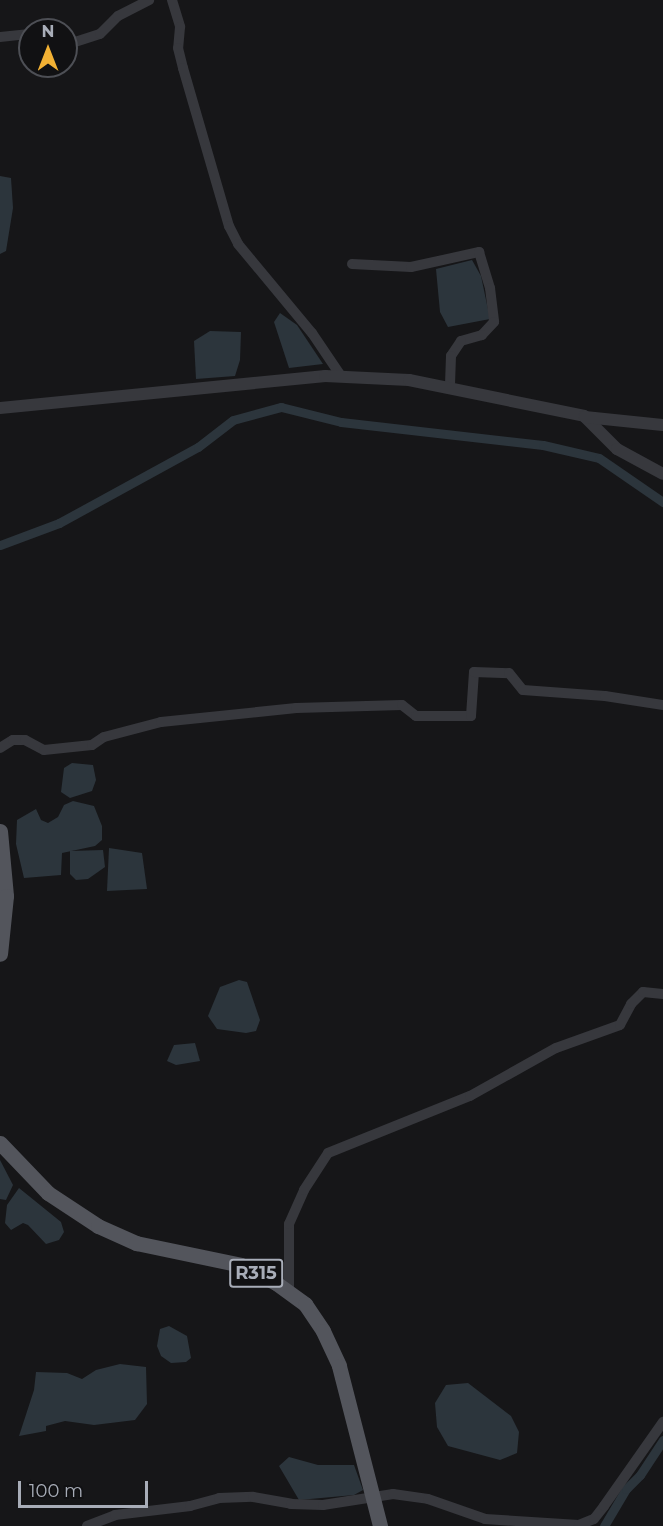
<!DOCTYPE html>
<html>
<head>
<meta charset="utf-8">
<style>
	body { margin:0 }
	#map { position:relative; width:663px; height:1526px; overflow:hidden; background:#161618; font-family:Montserrat,sans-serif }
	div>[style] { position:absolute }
	.water>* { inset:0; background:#2c353c }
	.canal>* { height:9px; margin:-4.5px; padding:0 4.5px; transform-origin:4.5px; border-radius:4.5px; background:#2c353c }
	.minor>* { height:10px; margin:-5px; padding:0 5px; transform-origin:5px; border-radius:5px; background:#37383d }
	.tertiary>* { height:12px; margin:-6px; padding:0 6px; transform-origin:6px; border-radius:6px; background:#37383d }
	.primary>* { height:15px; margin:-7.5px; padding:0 7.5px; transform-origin:7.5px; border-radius:7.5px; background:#53555c }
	span { translate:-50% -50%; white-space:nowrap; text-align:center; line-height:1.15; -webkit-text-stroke:6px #111113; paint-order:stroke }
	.shield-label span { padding:2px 4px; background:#111113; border:2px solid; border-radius:4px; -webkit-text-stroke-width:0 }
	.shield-label { font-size:18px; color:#a8adb8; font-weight:700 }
	.north { position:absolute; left:18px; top:18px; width:60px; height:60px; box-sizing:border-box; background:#111113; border:2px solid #4d4f55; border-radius:50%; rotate:0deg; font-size:16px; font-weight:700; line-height:24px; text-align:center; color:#a8adb8 }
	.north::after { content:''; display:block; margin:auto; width:21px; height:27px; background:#f2b134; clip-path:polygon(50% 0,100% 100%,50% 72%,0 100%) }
	.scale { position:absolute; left:18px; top:1481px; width:130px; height:27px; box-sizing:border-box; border:3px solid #a8adb8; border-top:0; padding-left:8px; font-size:18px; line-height:21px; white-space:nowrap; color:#a8adb8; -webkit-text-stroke:4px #111113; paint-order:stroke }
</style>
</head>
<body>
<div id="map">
	<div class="water">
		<div style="clip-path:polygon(0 176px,11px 178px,13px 208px,6px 251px,0 254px)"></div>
		<div style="clip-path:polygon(472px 260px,481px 276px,490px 319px,448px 327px,440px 312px,436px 269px)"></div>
		<div style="clip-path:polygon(280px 313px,297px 325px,323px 364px,289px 368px,274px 322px)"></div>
		<div style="clip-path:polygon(210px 331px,241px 332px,240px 360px,235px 376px,196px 379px,194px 341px)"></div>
		<div style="clip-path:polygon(72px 763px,93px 765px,96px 780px,92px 791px,70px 798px,61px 792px,64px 768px)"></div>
		<div style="clip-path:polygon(73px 801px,94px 806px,102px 826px,102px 840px,95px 846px,62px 853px,61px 875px,24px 878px,16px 844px,17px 820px,36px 809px,41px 820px,48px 823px,58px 817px,64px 805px)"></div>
		<div style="clip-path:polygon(109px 848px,142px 853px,147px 889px,107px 891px)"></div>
		<div style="clip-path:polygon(103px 850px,105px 867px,88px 879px,76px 880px,70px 874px,70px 851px)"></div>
		<div style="clip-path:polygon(239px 980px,247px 982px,260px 1020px,256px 1031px,246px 1033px,217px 1029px,208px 1016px,220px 987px)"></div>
		<div style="clip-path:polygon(195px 1043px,200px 1061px,176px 1065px,167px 1061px,174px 1045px)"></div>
		<div style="clip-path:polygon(0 1160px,13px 1185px,6px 1200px,0 1199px)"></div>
		<div style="clip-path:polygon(19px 1188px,61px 1222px,64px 1232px,59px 1240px,46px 1244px,28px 1225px,23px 1223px,11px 1230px,5px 1223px,7px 1205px)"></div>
		<div style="clip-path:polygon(169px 1326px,187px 1336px,191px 1358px,186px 1362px,171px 1363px,161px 1356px,157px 1346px,160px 1329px)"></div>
		<div style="clip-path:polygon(120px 1364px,146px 1367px,147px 1404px,135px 1420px,94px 1425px,65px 1421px,46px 1426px,46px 1431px,19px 1436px,34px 1390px,36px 1372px,67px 1373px,82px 1379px,96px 1370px)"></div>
		<div style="clip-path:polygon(468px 1383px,511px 1416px,519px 1432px,517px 1453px,500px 1460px,448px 1446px,437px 1427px,435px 1403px,446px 1385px)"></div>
		<div style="clip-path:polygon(289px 1457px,318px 1465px,354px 1465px,363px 1490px,354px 1495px,299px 1500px,279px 1466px)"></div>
	</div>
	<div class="canal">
		<div style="left:0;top:545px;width:63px;rotate:-20.4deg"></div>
		<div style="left:59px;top:523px;width:158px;rotate:-28.7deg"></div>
		<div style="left:198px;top:447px;width:44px;rotate:-37.6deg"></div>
		<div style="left:233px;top:420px;width:50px;rotate:-15.2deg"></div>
		<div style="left:281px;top:407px;width:62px;rotate:14deg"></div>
		<div style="left:341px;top:422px;width:203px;rotate:6.5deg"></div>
		<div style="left:543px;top:445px;width:57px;rotate:13.1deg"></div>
		<div style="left:599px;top:458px;width:78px;rotate:34.5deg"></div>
		<div style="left:604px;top:1526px;width:43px;rotate:-59.3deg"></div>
		<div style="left:626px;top:1489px;width:20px;rotate:-45deg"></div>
		<div style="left:640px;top:1475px;width:42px;rotate:-56.7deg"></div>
	</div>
	<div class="minor">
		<div style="left:172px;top:0;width:28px;rotate:73deg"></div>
		<div style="left:180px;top:27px;width:21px;rotate:95deg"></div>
		<div style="left:178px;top:48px;width:21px;rotate:76deg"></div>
		<div style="left:183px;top:68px;width:165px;rotate:73.8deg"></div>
		<div style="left:229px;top:226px;width:20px;rotate:63deg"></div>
		<div style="left:238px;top:244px;width:116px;rotate:50.3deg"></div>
		<div style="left:312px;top:333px;width:52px;rotate:56deg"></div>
		<div style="left:0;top:37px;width:30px;rotate:-6deg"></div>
		<div style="left:66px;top:39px;width:9px;rotate:18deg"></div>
		<div style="left:75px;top:42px;width:26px;rotate:-18deg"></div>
		<div style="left:100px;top:34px;width:25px;rotate:-45deg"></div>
		<div style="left:118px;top:16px;width:35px;rotate:-27deg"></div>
		<div style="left:352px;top:264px;width:59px;rotate:2.9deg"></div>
		<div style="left:411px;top:267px;width:70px;rotate:-12.4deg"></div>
		<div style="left:479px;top:252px;width:38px;rotate:73deg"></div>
		<div style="left:490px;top:288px;width:34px;rotate:83deg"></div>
		<div style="left:494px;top:322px;width:18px;rotate:133deg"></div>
		<div style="left:482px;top:335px;width:22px;rotate:164deg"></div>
		<div style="left:461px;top:341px;width:18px;rotate:124deg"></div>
		<div style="left:451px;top:356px;width:32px;rotate:92deg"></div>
		<div style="left:0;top:748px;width:15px;rotate:-32deg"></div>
		<div style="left:13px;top:740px;width:12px"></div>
		<div style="left:25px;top:740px;width:21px;rotate:28deg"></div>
		<div style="left:44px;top:750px;width:48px;rotate:-5.9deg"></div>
		<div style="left:92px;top:745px;width:14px;rotate:-34deg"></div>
		<div style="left:104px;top:737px;width:59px;rotate:-14.7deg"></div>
		<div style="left:161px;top:722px;width:136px;rotate:-5.9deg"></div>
		<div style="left:296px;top:708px;width:106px;rotate:-1.6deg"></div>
		<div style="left:402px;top:705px;width:18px;rotate:38deg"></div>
		<div style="left:416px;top:716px;width:55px"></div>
		<div style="left:471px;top:716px;width:44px;rotate:-86.1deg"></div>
		<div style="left:474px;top:672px;width:35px;rotate:2deg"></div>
		<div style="left:509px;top:673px;width:22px;rotate:51deg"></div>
		<div style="left:523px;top:690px;width:82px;rotate:4.2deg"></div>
		<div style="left:605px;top:696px;width:59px;rotate:8.8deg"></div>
		<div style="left:289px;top:1292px;width:68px;rotate:-90deg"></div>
		<div style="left:289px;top:1224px;width:37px;rotate:-66deg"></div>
		<div style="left:304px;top:1190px;width:44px;rotate:-57deg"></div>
		<div style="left:328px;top:1153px;width:153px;rotate:-21.9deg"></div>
		<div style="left:470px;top:1096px;width:98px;rotate:-29.2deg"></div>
		<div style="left:556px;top:1048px;width:68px;rotate:-19.8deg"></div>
		<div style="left:620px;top:1025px;width:24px;rotate:-62deg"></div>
		<div style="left:631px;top:1004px;width:17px;rotate:-45deg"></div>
		<div style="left:643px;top:992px;width:20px;rotate:6deg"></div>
		<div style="left:87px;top:1526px;width:30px;rotate:-21deg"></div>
		<div style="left:115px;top:1515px;width:76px;rotate:-6.8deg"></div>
		<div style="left:190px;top:1506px;width:30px;rotate:-15deg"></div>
		<div style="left:219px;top:1498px;width:34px;rotate:-2deg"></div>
		<div style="left:253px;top:1497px;width:39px;rotate:10deg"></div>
		<div style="left:291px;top:1504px;width:32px;rotate:2deg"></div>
		<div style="left:323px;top:1505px;width:71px;rotate:-8.9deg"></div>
		<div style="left:393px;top:1494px;width:35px;rotate:8deg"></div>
		<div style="left:428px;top:1499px;width:60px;rotate:19.3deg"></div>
		<div style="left:485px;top:1519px;width:94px;rotate:3.7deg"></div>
		<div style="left:579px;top:1525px;width:16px;rotate:-22deg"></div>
		<div style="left:594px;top:1519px;width:16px;rotate:-52deg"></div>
		<div style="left:604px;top:1506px;width:103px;rotate:-54.9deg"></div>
	</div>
	<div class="tertiary">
		<div style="left:0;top:408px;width:327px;rotate:-5.6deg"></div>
		<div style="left:325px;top:376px;width:84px;rotate:2.7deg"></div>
		<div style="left:409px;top:380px;width:179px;rotate:11.6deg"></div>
		<div style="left:584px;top:416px;width:47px;rotate:45deg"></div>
		<div style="left:617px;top:449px;width:52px;rotate:28.5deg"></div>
		<div style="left:585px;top:417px;width:78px;rotate:5.9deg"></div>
	</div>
	<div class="primary">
		<div style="left:0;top:831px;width:65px;rotate:84.7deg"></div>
		<div style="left:6px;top:896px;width:58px;rotate:95.9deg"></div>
		<div style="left:0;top:1143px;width:69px;rotate:46.2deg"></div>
		<div style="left:48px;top:1193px;width:60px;rotate:33.4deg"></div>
		<div style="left:98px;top:1226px;width:42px;rotate:24.1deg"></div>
		<div style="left:136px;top:1243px;width:107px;rotate:11.8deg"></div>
		<div style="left:241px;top:1265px;width:39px;rotate:27deg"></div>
		<div style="left:276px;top:1283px;width:36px;rotate:36deg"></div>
		<div style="left:305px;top:1304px;width:32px;rotate:56deg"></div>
		<div style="left:323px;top:1331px;width:38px;rotate:65deg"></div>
		<div style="left:339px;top:1366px;width:165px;rotate:75.6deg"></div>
	</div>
	<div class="shield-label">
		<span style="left:256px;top:1273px">R315</span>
	</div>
	<div class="north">N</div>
	<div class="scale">100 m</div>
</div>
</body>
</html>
